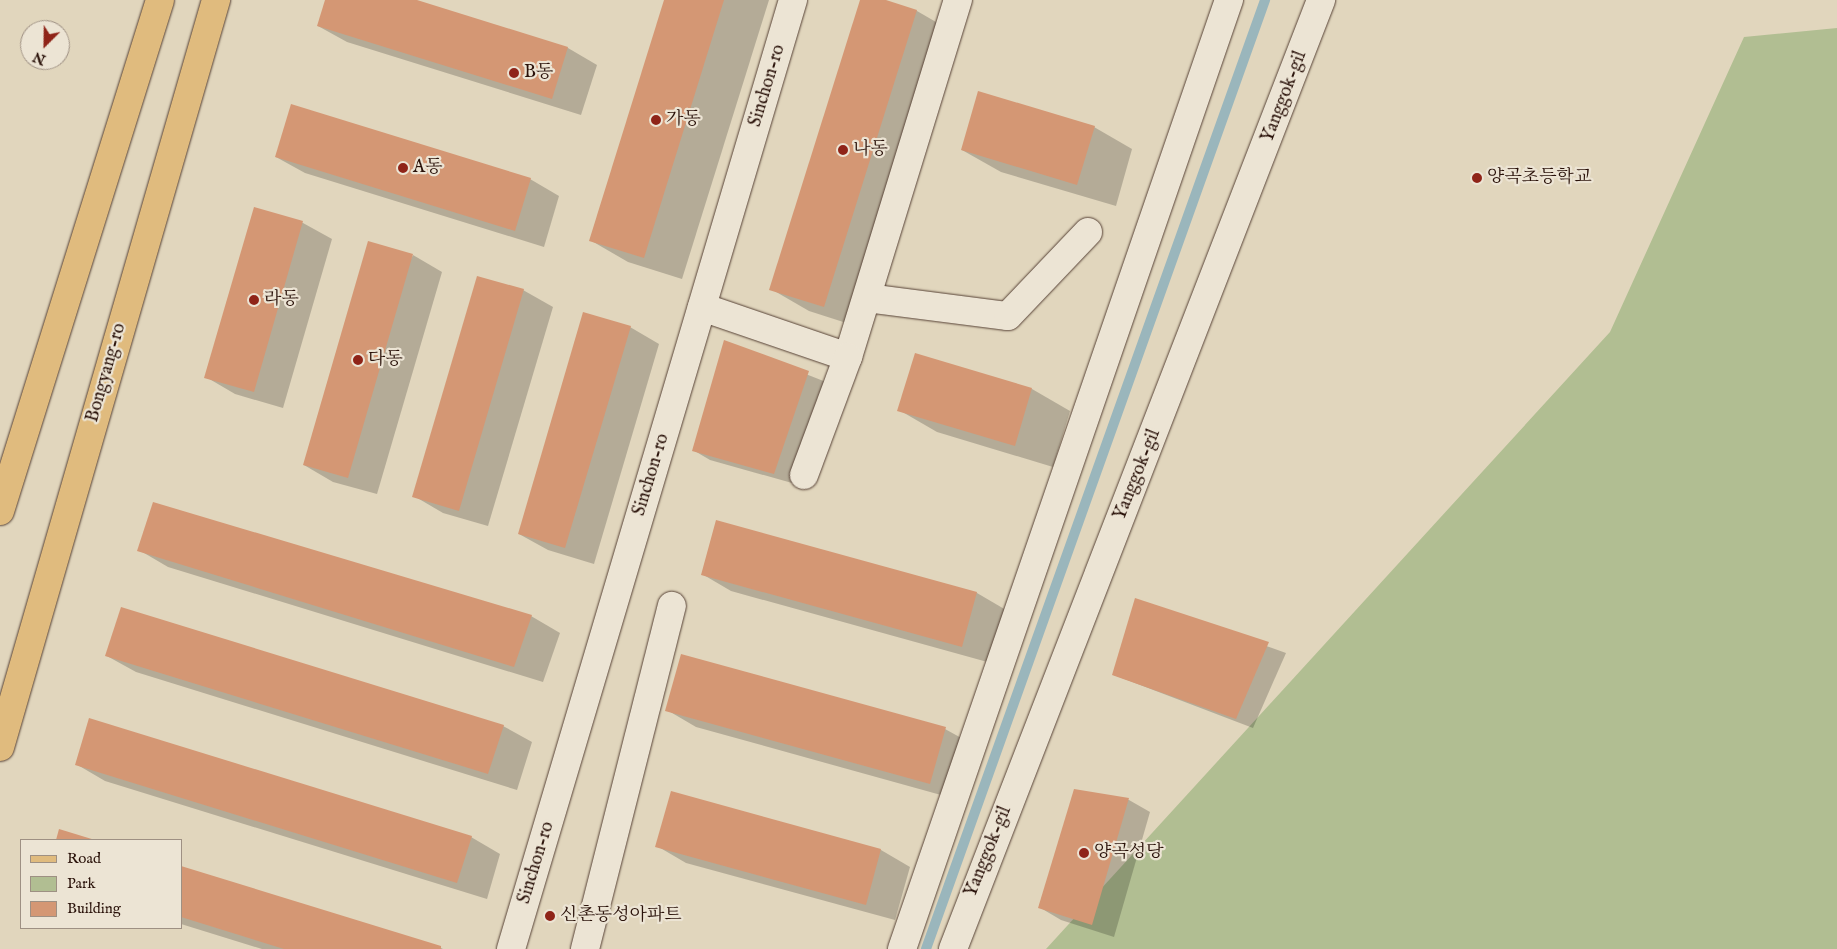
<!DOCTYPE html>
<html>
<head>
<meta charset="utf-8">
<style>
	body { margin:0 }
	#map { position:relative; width:1837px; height:949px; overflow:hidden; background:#e1d6bd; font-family:"IM FELL English","Noto Serif KR",serif }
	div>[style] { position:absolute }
	.green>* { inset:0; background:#b1be92 }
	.shadow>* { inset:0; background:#0003 }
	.stream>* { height:10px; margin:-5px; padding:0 5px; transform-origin:5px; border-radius:5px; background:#9ab6bc }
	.building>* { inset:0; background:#d49774 }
	.roads { filter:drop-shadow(0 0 1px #574236) drop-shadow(0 0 1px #574236) }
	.minor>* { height:28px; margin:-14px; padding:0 14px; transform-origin:14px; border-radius:14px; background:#ece4d4 }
	.primary>* { height:28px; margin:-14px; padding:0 14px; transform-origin:14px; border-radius:14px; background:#e0bb7e }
	.dots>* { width:14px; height:14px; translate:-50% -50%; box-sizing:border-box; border:2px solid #ece4d4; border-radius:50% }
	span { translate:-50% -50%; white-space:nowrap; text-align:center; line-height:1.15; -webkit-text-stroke:4.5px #ece4d4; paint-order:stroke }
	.poi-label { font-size:18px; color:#291109 }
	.left { translate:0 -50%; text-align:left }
	.street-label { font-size:18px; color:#291109 }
	.legend { position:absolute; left:20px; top:839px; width:162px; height:90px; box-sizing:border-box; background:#ece4d4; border:1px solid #9e9083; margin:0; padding:6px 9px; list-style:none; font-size:15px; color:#291109 }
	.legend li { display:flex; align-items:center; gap:10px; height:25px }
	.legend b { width:25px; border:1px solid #9e9083 }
	.north { position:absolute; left:20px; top:20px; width:50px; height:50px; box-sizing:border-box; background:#ece4d4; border:1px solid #9e9083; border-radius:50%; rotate:203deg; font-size:14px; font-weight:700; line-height:20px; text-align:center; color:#291109 }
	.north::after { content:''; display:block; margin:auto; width:18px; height:22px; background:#8f2418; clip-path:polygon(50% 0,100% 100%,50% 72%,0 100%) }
</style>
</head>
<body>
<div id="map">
	<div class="green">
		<div style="clip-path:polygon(1837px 28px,1837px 949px,1046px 949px,1610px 332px,1744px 37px)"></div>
	</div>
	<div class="shadow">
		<div style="clip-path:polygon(326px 0,413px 0,568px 48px,597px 65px,581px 115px,347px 42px,318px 26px)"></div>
		<div style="clip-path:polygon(665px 0,769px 0,682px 279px,628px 262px,590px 240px)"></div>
		<div style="clip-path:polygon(861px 0,882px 0,917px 11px,955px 33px,862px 328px,809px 311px,771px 289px)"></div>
		<div style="clip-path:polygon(1094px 127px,1132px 149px,1116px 206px,1001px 172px,962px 150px)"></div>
		<div style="clip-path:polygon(276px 157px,530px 179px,559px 196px,544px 247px,305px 173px)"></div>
		<div style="clip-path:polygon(255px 208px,303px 223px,332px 239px,283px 408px,235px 394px,206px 377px)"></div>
		<div style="clip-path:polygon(413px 255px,442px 272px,377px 494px,333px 482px,304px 465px)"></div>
		<div style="clip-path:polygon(523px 290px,553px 307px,488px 526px,443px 513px,414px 496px)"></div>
		<div style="clip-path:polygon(630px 327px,659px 344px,594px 564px,548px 550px,519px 534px)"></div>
		<div style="clip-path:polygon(725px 342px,826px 382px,792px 483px,710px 460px,693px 450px)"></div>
		<div style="clip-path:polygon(1032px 389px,1070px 411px,1053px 467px,937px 432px,899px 410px)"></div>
		<div style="clip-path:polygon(717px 522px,977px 593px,1006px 610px,991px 663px,731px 591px,702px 574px)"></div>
		<div style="clip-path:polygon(139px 550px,531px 616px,560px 633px,543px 682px,168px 567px)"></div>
		<div style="clip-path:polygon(1136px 600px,1286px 653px,1253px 728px,1114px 675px)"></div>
		<div style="clip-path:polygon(107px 656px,503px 726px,532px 742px,517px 790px,136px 672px)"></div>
		<div style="clip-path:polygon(667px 710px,945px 729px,974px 745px,959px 800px,696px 727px)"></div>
		<div style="clip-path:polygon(76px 764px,471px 837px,500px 854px,487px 899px,105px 781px)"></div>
		<div style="clip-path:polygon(1075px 790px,1129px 800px,1150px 812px,1114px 937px,1061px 920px,1039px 907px)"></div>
		<div style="clip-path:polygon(657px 846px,881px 850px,910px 867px,895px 920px,686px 863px)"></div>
		<div style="clip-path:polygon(181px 868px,441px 948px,443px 949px,262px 949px,181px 924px)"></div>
	</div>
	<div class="stream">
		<div style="left:926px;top:949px;width:1008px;rotate:-70.34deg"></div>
	</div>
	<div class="building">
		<div style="clip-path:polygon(325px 0,417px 0,568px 47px,552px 99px,317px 26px)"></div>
		<div style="clip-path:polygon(664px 0,724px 0,644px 258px,589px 241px)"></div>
		<div style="clip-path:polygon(860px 0,886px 0,917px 10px,824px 307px,769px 290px)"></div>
		<div style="clip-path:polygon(978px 91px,1095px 126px,1077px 185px,961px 150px)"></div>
		<div style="clip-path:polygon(291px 104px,531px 178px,515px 231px,275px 157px)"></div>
		<div style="clip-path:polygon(254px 207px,303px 221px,254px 392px,204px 378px)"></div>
		<div style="clip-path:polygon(368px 241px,413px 254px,348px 478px,303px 465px)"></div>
		<div style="clip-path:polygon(477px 276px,524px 289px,459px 511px,412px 497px)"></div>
		<div style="clip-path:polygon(583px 312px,631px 326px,565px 548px,518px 534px)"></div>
		<div style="clip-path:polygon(724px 340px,809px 371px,774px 474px,692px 451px)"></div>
		<div style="clip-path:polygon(915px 353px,1032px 388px,1015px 446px,897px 411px)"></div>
		<div style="clip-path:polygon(153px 502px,532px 615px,514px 667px,137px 551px)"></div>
		<div style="clip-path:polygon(716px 520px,977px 592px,962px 647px,701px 575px)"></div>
		<div style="clip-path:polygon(1135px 598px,1269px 642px,1236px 719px,1112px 675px)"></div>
		<div style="clip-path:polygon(121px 607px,504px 725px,488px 774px,105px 656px)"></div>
		<div style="clip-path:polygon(681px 654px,946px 727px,930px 784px,665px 711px)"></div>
		<div style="clip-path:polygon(89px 718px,472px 836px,457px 883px,75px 765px)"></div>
		<div style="clip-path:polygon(1074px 789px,1129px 798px,1092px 925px,1038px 908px)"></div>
		<div style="clip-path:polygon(671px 791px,881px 849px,866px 905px,655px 847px)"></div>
		<div style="clip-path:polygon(59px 829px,95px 840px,56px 840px)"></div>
		<div style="clip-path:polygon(181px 866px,441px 946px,441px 949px,284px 949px,181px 917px)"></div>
	</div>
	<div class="roads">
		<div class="minor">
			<div style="left:867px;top:298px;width:142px;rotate:7.3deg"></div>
			<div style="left:1008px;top:316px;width:116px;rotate:-46.4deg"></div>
			<div style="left:702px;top:307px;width:154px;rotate:18.9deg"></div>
			<div style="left:848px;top:357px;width:374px;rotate:-72.9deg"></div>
			<div style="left:804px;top:475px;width:126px;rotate:-69.6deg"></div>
			<div style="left:511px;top:949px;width:990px;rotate:-73.45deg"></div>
			<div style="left:585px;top:949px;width:354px;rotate:-75.8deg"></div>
			<div style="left:902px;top:949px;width:1004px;rotate:-70.99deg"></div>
			<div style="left:953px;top:949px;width:1018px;rotate:-68.8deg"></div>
		</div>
		<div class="primary">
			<div style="left:0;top:511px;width:535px;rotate:-72.61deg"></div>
			<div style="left:0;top:747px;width:778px;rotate:-73.87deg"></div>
		</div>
	</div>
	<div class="dots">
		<div style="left:514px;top:73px;background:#8f2418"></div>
		<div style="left:656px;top:120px;background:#8f2418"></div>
		<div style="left:843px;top:150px;background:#8f2418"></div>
		<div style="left:403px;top:168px;background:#8f2418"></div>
		<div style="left:1477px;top:178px;background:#8f2418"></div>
		<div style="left:254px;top:300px;background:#8f2418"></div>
		<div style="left:358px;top:360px;background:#8f2418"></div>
		<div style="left:1084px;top:853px;background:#8f2418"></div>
		<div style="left:550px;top:916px;background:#8f2418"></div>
	</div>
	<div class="poi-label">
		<span class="left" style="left:524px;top:73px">B동</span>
		<span class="left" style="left:666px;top:120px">가동</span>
		<span class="left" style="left:853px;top:150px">나동</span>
		<span class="left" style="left:413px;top:168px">A동</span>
		<span class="left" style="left:1487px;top:178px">양곡초등학교</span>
		<span class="left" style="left:264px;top:300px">라동</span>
		<span class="left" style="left:368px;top:360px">다동</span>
		<span class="left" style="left:1094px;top:853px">양곡성당</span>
		<span class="left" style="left:560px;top:916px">신촌동성아파트</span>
	</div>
	<div class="street-label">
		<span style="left:768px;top:86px;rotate:-73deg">Sinchon-ro</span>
		<span style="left:1285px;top:97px;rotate:-69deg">Yanggok-gil</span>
		<span style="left:107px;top:373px;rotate:-74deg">Bongyang-ro</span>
		<span style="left:652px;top:475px;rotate:-73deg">Sinchon-ro</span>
		<span style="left:1138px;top:475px;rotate:-68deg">Yanggok-gil</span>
		<span style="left:989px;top:852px;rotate:-68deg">Yanggok-gil</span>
		<span style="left:537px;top:863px;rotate:-73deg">Sinchon-ro</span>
	</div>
	<ul class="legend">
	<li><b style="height:6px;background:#e0bb7e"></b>Road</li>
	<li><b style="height:14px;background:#b1be92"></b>Park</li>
	<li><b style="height:14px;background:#d49774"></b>Building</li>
	</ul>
	<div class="north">N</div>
</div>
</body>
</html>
